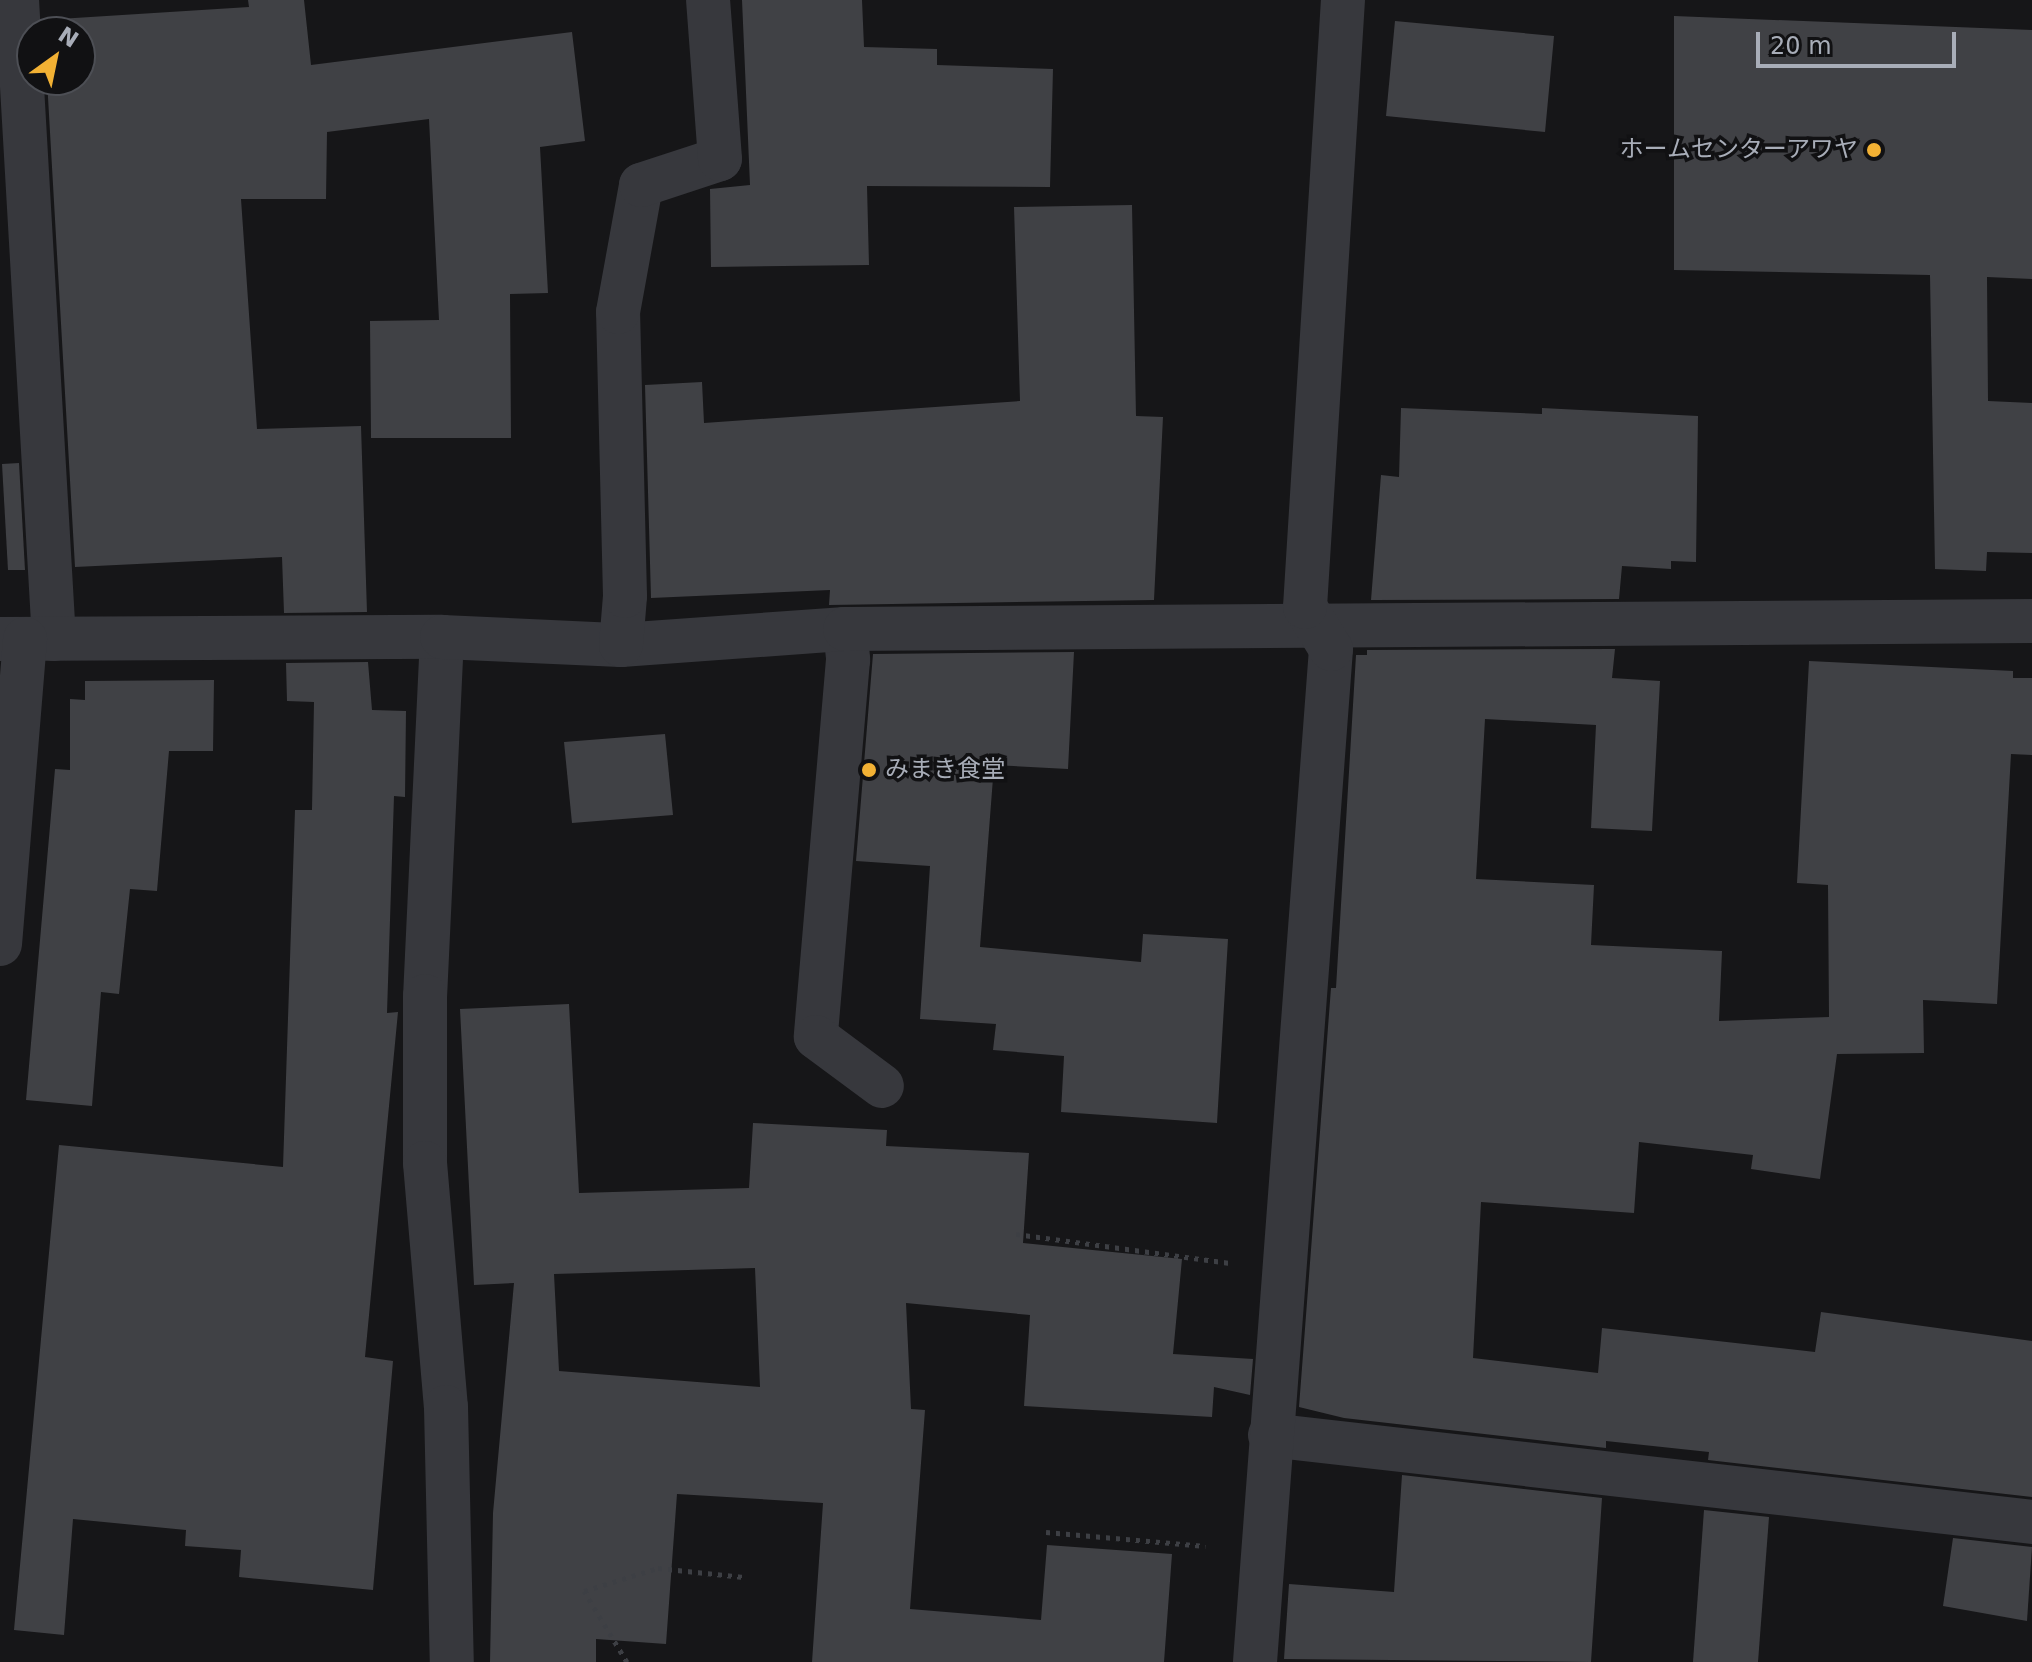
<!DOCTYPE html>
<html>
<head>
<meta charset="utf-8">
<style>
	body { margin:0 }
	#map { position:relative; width:2032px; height:1662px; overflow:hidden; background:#161618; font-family:"DejaVu Sans","Noto Sans JP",sans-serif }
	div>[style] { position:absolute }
	.building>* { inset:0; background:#404145 }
	.path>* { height:5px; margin-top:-2.5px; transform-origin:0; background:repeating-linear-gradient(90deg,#3d3f44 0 4px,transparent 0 10px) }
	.minor>* { height:44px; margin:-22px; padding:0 22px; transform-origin:22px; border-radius:22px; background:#37383d }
	.dots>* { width:22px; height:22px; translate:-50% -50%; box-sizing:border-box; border:4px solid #111113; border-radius:50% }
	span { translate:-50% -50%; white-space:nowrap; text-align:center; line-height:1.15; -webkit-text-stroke:7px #111113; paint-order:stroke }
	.poi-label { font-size:24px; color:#a8adb8 }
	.right { translate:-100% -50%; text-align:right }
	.left { translate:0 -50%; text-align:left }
	.north { position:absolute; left:16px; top:16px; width:80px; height:80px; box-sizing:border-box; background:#111113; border:2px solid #4d4f55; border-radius:50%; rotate:33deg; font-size:22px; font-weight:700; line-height:32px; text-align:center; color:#a8adb8 }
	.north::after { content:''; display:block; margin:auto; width:28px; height:36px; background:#f2b134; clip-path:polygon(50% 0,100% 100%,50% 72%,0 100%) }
	.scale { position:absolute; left:1756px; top:32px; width:200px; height:36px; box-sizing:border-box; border:4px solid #a8adb8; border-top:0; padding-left:10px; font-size:24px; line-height:28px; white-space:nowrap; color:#a8adb8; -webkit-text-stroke:6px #111113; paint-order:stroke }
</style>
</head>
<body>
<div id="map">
	<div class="building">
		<div style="clip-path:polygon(248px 0,304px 0,311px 65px,572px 32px,585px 141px,540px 147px,548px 293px,510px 294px,511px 438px,371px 438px,370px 321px,439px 320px,429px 119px,327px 132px,326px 199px,241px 199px,257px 429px,361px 426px,367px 612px,284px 613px,282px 557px,75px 567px,47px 80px,80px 80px,80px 32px,44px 32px,43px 20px,249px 7px)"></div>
		<div style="clip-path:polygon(742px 0,862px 0,864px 47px,937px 49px,937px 65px,1053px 69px,1050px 187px,867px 186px,869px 265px,711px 267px,710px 189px,750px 185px)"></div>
		<div style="clip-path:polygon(1674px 16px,2032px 30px,2032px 279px,1987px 277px,1988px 401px,2032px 403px,2032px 553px,1987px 552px,1986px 571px,1935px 569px,1930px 275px,1674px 270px)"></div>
		<div style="clip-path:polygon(1395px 21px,1554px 36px,1545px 132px,1386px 116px)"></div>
		<div style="clip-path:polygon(1132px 205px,1136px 416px,1163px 417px,1154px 600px,829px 605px,830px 590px,651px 598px,645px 385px,702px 382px,704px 423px,1020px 401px,1014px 207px)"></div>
		<div style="clip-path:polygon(1401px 408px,1542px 414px,1542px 408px,1698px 416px,1696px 562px,1671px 561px,1671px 569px,1622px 566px,1619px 599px,1371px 600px,1381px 475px,1399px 477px)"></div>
		<div style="clip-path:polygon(19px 463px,25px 570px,8px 570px,2px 464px)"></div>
		<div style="clip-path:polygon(1615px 649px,1612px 678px,1660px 681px,1652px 831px,1591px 828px,1596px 725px,1485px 719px,1476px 879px,1594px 885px,1591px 945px,1722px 951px,1719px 1021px,1829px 1017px,1828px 885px,1797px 883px,1809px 661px,2013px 671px,2013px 678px,2032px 678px,2032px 755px,2011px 754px,1997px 1004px,1923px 1000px,1924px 1053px,1837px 1054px,1820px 1179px,1751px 1169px,1753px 1155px,1639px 1142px,1634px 1213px,1481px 1202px,1473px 1358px,1598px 1373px,1602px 1328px,1815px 1352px,1821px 1312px,2032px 1341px,2032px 1497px,1708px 1460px,1709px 1452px,1606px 1441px,1606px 1448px,1344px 1418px,1299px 1407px,1331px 988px,1336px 988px,1356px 655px,1367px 655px,1367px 650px)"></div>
		<div style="clip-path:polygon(1074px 652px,1068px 769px,994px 765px,980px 947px,1141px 962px,1143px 934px,1228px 939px,1217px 1123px,1061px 1112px,1064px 1056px,993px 1050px,996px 1024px,920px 1019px,930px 866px,856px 861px,873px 654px)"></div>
		<div style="clip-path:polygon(368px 662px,372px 710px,406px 711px,405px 797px,394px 796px,387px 1013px,398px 1012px,365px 1357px,393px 1361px,373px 1590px,239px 1577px,241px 1550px,185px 1546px,186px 1530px,73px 1519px,64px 1635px,14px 1630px,59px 1145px,283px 1167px,295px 810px,312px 810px,314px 702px,287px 701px,286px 663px)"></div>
		<div style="clip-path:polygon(214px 680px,213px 751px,169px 751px,157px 891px,130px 889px,119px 994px,101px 992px,92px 1106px,26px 1100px,55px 769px,70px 770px,70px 699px,85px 700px,85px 681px)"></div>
		<div style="clip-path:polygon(665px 734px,673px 815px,572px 823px,564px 742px)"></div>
		<div style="clip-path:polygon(evenodd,569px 1004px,579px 1193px,749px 1188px,753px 1123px,887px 1130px,886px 1146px,1029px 1153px,1023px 1243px,1182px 1259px,1173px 1354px,1253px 1359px,1250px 1395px,1214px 1387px,1212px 1417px,1024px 1406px,1030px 1315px,906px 1303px,911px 1409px,925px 1410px,910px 1609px,1041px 1620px,1047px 1545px,1172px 1554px,1164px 1662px,812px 1662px,823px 1503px,677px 1494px,666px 1644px,596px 1639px,596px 1662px,490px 1662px,493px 1513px,514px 1283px,474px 1285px,460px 1009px,569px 1004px,755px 1268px,760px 1387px,559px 1371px,554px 1274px,755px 1268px)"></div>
		<div style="clip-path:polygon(1402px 1475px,1602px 1498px,1591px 1662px,1284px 1659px,1289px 1584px,1394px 1592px)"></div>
		<div style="clip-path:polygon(1704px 1510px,1769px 1517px,1758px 1662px,1693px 1662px)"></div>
		<div style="clip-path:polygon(1953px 1538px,2032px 1547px,2027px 1621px,1943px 1606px)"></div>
	</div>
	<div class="path">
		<div style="left:1016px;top:1234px;width:216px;rotate:7.7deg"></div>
		<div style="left:1046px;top:1532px;width:160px;rotate:5deg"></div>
		<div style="left:627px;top:1662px;width:83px;rotate:-121.2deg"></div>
		<div style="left:584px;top:1591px;width:77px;rotate:-17.3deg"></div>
		<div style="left:658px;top:1568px;width:86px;rotate:6deg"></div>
	</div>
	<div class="minor">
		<div style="left:17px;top:0;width:640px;rotate:86.69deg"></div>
		<div style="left:845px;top:629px;width:31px;rotate:84deg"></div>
		<div style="left:848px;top:660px;width:378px;rotate:94.9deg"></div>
		<div style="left:816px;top:1037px;width:82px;rotate:36.6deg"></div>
		<div style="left:442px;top:637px;width:359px;rotate:92.7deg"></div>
		<div style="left:425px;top:996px;width:167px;rotate:90deg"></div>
		<div style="left:425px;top:1163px;width:245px;rotate:85.1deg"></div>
		<div style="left:446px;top:1407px;width:255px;rotate:88.7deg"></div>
		<div style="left:0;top:639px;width:442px;rotate:-0.3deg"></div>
		<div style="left:442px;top:637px;width:179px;rotate:2.6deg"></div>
		<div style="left:621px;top:645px;width:225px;rotate:-4.1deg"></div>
		<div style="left:845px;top:629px;width:1187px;rotate:-0.39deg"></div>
		<div style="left:621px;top:645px;width:49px;rotate:-85.3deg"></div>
		<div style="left:625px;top:596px;width:284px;rotate:-91.4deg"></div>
		<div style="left:618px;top:312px;width:129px;rotate:-79.7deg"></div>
		<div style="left:641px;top:185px;width:83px;rotate:-18.2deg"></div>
		<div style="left:720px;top:159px;width:159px;rotate:-94.3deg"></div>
		<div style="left:0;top:944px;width:306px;rotate:-85.3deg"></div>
		<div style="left:1270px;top:1435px;width:767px;rotate:6.51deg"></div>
		<div style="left:1255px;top:1662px;width:1016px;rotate:-85.71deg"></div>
		<div style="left:1331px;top:649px;width:49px;rotate:-121.8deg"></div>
		<div style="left:1305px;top:607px;width:608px;rotate:-86.42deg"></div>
	</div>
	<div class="dots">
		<div style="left:1874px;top:150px;background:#f2b134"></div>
		<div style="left:869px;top:770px;background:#f2b134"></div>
	</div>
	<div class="poi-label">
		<span class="right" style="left:1858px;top:150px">ホームセンターアワヤ</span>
		<span class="left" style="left:885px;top:770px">みまき食堂</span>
	</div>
	<div class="north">N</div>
	<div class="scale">20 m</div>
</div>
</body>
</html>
